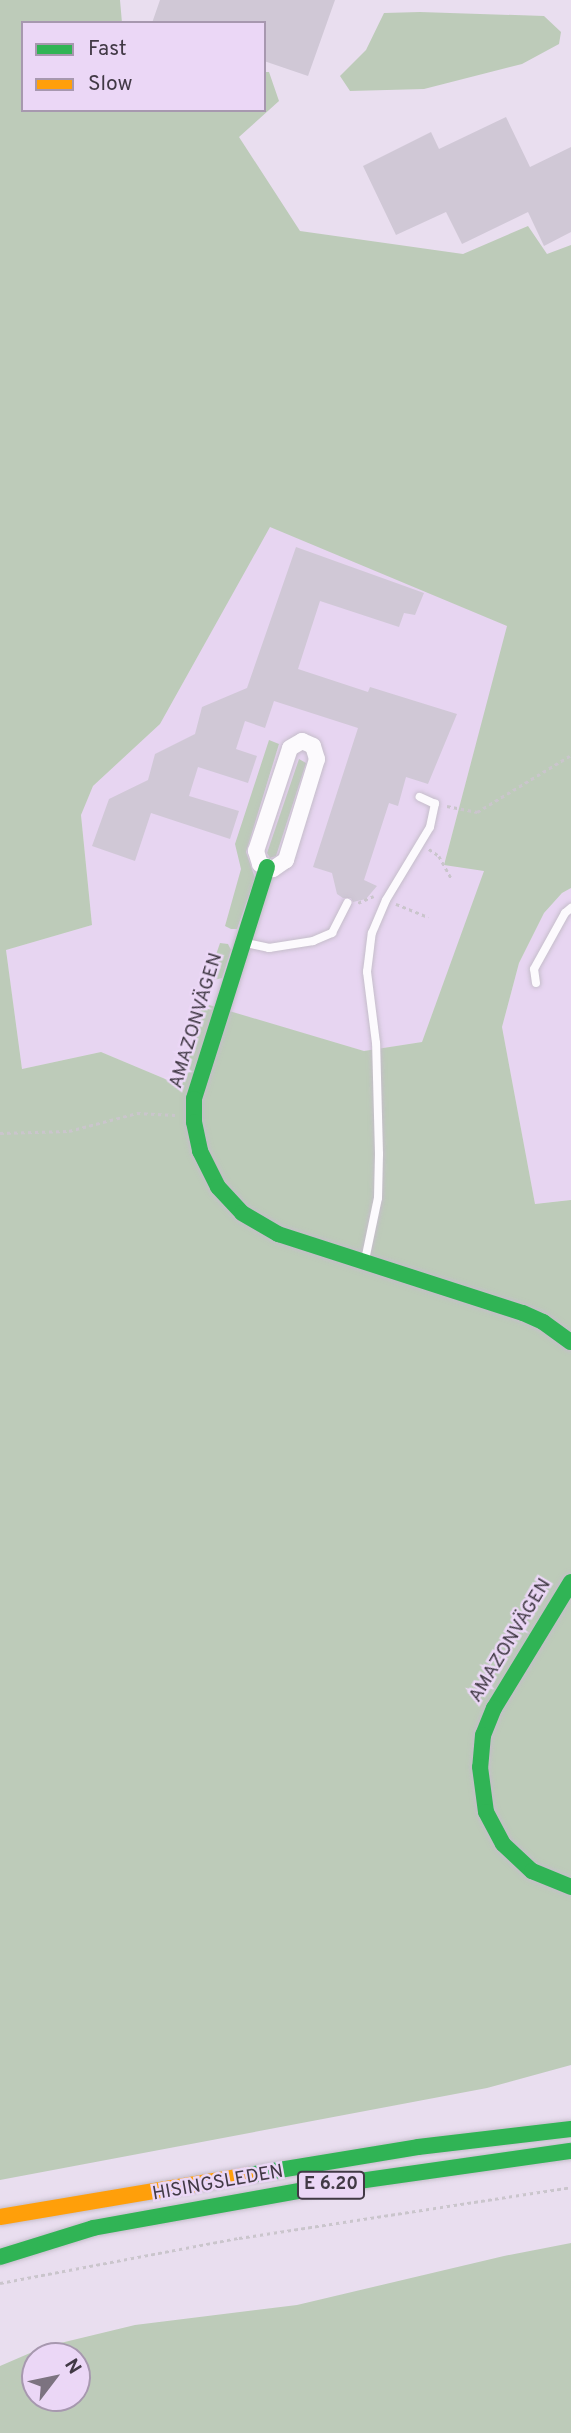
<!DOCTYPE html>
<html>
<head>
<meta charset="utf-8">
<style>
	body { margin:0 }
	#map { position:relative; width:571px; height:2433px; overflow:hidden; background:#e9deef; font-family:Overpass,sans-serif }
	div>[style] { position:absolute }
	.built>* { inset:0; background:#e7d5f1 }
	.green>* { inset:0; background:#bdcbb9 }
	.building>* { inset:0; background:#d0c8d6 }
	.path>* { height:2.5px; margin-top:-1.25px; transform-origin:0; background:repeating-linear-gradient(90deg,#cac5cc 0 3.5px,transparent 0 7px) }
	.roads { filter:drop-shadow(0 0 2px #c5bdca) drop-shadow(0 0 2px #c5bdca) }
	.lane>* { height:8px; margin:-4px; padding:0 4px; transform-origin:4px; border-radius:4px; background:#fcfafd }
	.street>* { height:16px; margin:-8px; padding:0 8px; transform-origin:8px; border-radius:8px; background:#fcfafd }
	.fast>* { height:16px; margin:-8px; padding:0 8px; transform-origin:8px; border-radius:8px; background:#30b455 }
	.slow>* { height:16px; margin:-8px; padding:0 8px; transform-origin:8px; border-radius:8px; background:#ff9f0a }
	span { translate:-50% -50%; white-space:nowrap; text-align:center; line-height:1.15; -webkit-text-stroke:5px #ebd7f6; paint-order:stroke }
	.shield-label span { padding:2px 5px; background:#ebd7f6; border:2px solid; border-radius:5px; -webkit-text-stroke-width:0 }
	.shield-label { font-size:18px; color:#413945; font-weight:700 }
	.street-label { font-size:19px; color:#413945 }
	.legend { position:absolute; left:21px; top:21px; width:245px; height:91px; box-sizing:border-box; background:#ebd7f6; border:2px solid #a798af; margin:0; padding:9px 12px; list-style:none; font-size:21px; color:#413945 }
	.legend li { display:flex; align-items:center; gap:14px; height:35px }
	.legend b { width:35px; border:2px solid #a798af }
	.north { position:absolute; left:21px; top:2342px; width:70px; height:70px; box-sizing:border-box; background:#ebd7f6; border:2px solid #a798af; border-radius:50%; rotate:58deg; font-size:19px; font-weight:700; line-height:28px; text-align:center; color:#413945 }
	.north::after { content:''; display:block; margin:auto; width:24px; height:32px; background:#7c7380; clip-path:polygon(50% 0,100% 100%,50% 72%,0 100%) }
</style>
</head>
<body>
<div id="map">
	<div class="built">
		<div style="clip-path:polygon(270px 526px,508px 626px,444px 864px,485px 870px,422px 1042px,364px 1051px,199px 1003px,182px 1086px,101px 1052px,22px 1069px,6px 950px,92px 925px,81px 814px,93px 786px,160px 724px)"></div>
		<div style="clip-path:polygon(571px 888px,571px 1200px,535px 1204px,502px 1027px,519px 963px,544px 913px,562px 893px)"></div>
	</div>
	<div class="green">
		<div style="clip-path:polygon(evenodd,0 0,120px 0,122px 23px,23px 23px,23px 110px,264px 110px,264px 72px,269px 72px,279px 101px,239px 137px,300px 231px,463px 254px,528px 226px,547px 254px,571px 245px,571px 888px,562px 893px,544px 913px,519px 963px,502px 1027px,535px 1204px,571px 1200px,571px 2065px,487px 2088px,0 2180px,0 0,270px 527px,507px 626px,444px 865px,484px 871px,422px 1042px,364px 1051px,199px 1002px,182px 1086px,101px 1052px,22px 1069px,6px 950px,92px 925px,81px 815px,93px 786px,160px 724px,270px 527px)"></div>
		<div style="clip-path:polygon(420px 12px,544px 16px,561px 32px,559px 44px,522px 64px,424px 89px,350px 91px,340px 76px,366px 50px,384px 13px)"></div>
		<div style="clip-path:polygon(269px 740px,279px 744px,246px 852px,255px 878px,237px 929px,231px 929px,225px 926px,241px 869px,235px 844px)"></div>
		<div style="clip-path:polygon(299px 759px,306px 763px,276px 856px,270px 858px,267px 853px)"></div>
		<div style="clip-path:polygon(220px 943px,228px 944px,231px 950px,222px 978px,214px 980px,208px 978px)"></div>
		<div style="clip-path:polygon(evenodd,571px 2243px,571px 2433px,0 2433px,0 2366px,44px 2347px,135px 2325px,297px 2305px,504px 2256px,571px 2243px,35px 2356px,77px 2356px,77px 2398px,35px 2398px,35px 2356px)"></div>
	</div>
	<div class="building">
		<div style="clip-path:polygon(160px 0,335px 0,308px 76px,264px 61px,264px 23px,152px 23px)"></div>
		<div style="clip-path:polygon(506px 117px,530px 167px,571px 147px,571px 232px,544px 246px,528px 212px,462px 244px,446px 212px,396px 235px,363px 166px,431px 132px,439px 149px)"></div>
		<div style="clip-path:polygon(296px 547px,424px 593px,415px 615px,404px 613px,399px 627px,320px 601px,298px 669px,368px 692px,370px 687px,457px 714px,428px 784px,406px 777px,398px 806px,389px 803px,364px 880px,377px 886px,366px 899px,353px 902px,351px 898px,343px 898px,337px 894px,332px 873px,313px 867px,358px 728px,274px 701px,265px 728px,245px 721px,236px 749px,257px 756px,248px 783px,198px 767px,189px 796px,239px 811px,230px 839px,151px 813px,135px 861px,92px 846px,109px 799px,148px 780px,155px 754px,195px 734px,202px 707px,247px 688px)"></div>
	</div>
	<div class="path">
		<div style="left:447px;top:806px;width:31px;rotate:11deg"></div>
		<div style="left:477px;top:812px;width:110px;rotate:-31.2deg"></div>
		<div style="left:429px;top:849px;width:12px;rotate:35deg"></div>
		<div style="left:439px;top:856px;width:26px;rotate:61deg"></div>
		<div style="left:358px;top:903px;width:17px;rotate:-24deg"></div>
		<div style="left:396px;top:904px;width:35px;rotate:22deg"></div>
		<div style="left:0;top:1133px;width:69px;rotate:-1.7deg"></div>
		<div style="left:69px;top:1131px;width:70px;rotate:-14.8deg"></div>
		<div style="left:137px;top:1113px;width:38px;rotate:3deg"></div>
		<div style="left:0;top:2283px;width:243px;rotate:-10.7deg"></div>
		<div style="left:239px;top:2238px;width:336px;rotate:-8.7deg"></div>
	</div>
	<div class="roads">
		<div class="lane">
			<div style="left:246px;top:943px;width:24px;rotate:12deg"></div>
			<div style="left:269px;top:948px;width:45px;rotate:-9deg"></div>
			<div style="left:313px;top:941px;width:21px;rotate:-23deg"></div>
			<div style="left:332px;top:933px;width:34px;rotate:-63deg"></div>
			<div style="left:536px;top:983px;width:14px;rotate:-98deg"></div>
			<div style="left:534px;top:969px;width:64px;rotate:-61deg"></div>
			<div style="left:565px;top:913px;width:8px;rotate:-40deg"></div>
			<div style="left:365px;top:1260px;width:63px;rotate:-78.2deg"></div>
			<div style="left:378px;top:1198px;width:44px;rotate:-88.7deg"></div>
			<div style="left:379px;top:1154px;width:111px;rotate:-91.5deg"></div>
			<div style="left:376px;top:1043px;width:72px;rotate:-97.2deg"></div>
			<div style="left:367px;top:972px;width:39px;rotate:-83deg"></div>
			<div style="left:372px;top:933px;width:36px;rotate:-67deg"></div>
			<div style="left:386px;top:900px;width:85px;rotate:-58.9deg"></div>
			<div style="left:430px;top:827px;width:24px;rotate:-78deg"></div>
			<div style="left:435px;top:804px;width:17px;rotate:-155deg"></div>
		</div>
		<div class="street">
			<div style="left:302px;top:741px;width:12px;rotate:24deg"></div>
			<div style="left:313px;top:746px;width:14px;rotate:73deg"></div>
			<div style="left:317px;top:759px;width:106px;rotate:107.1deg"></div>
			<div style="left:286px;top:860px;width:16px;rotate:145deg"></div>
			<div style="left:273px;top:869px;width:14px;rotate:-159deg"></div>
			<div style="left:260px;top:864px;width:14px;rotate:-107deg"></div>
			<div style="left:256px;top:851px;width:108px;rotate:-71.7deg"></div>
			<div style="left:290px;top:748px;width:14px;rotate:-30deg"></div>
		</div>
		<div class="fast">
			<div style="left:267px;top:867px;width:243px;rotate:107.5deg"></div>
			<div style="left:194px;top:1099px;width:23px;rotate:90deg"></div>
			<div style="left:194px;top:1122px;width:30px;rotate:78deg"></div>
			<div style="left:200px;top:1151px;width:40px;rotate:63.4deg"></div>
			<div style="left:218px;top:1187px;width:35px;rotate:47deg"></div>
			<div style="left:242px;top:1213px;width:42px;rotate:30.3deg"></div>
			<div style="left:278px;top:1234px;width:257px;rotate:17.9deg"></div>
			<div style="left:523px;top:1313px;width:22px;rotate:24deg"></div>
			<div style="left:543px;top:1322px;width:34px;rotate:36deg"></div>
			<div style="left:571px;top:1582px;width:148px;rotate:121.4deg"></div>
			<div style="left:494px;top:1708px;width:29px;rotate:112deg"></div>
			<div style="left:483px;top:1735px;width:32px;rotate:95deg"></div>
			<div style="left:480px;top:1767px;width:45px;rotate:82.4deg"></div>
			<div style="left:486px;top:1812px;width:36px;rotate:62deg"></div>
			<div style="left:503px;top:1844px;width:40px;rotate:43deg"></div>
			<div style="left:532px;top:1871px;width:42px;rotate:22.3deg"></div>
			<div style="left:249px;top:2175px;width:171px;rotate:-9.4deg"></div>
			<div style="left:418px;top:2147px;width:154px;rotate:-6.7deg"></div>
			<div style="left:0;top:2257px;width:97px;rotate:-17.3deg"></div>
			<div style="left:93px;top:2228px;width:242px;rotate:-10.2deg"></div>
			<div style="left:331px;top:2185px;width:242px;rotate:-8.1deg"></div>
		</div>
		<div class="slow">
			<div style="left:0;top:2217px;width:253px;rotate:-9.6deg"></div>
		</div>
	</div>
	<div class="shield-label">
		<span style="left:331px;top:2185px">E 6.20</span>
	</div>
	<div class="street-label">
		<span style="left:197px;top:1021px;rotate:-73deg">AMAZONVÄGEN</span>
		<span style="left:511px;top:1641px;rotate:-59deg">AMAZONVÄGEN</span>
		<span style="left:218px;top:2184px;rotate:-10deg">HISINGSLEDEN</span>
	</div>
	<ul class="legend">
	<li><b style="height:9px;background:#30b455"></b>Fast</li>
	<li><b style="height:9px;background:#ff9f0a"></b>Slow</li>
	</ul>
	<div class="north">N</div>
</div>
</body>
</html>
